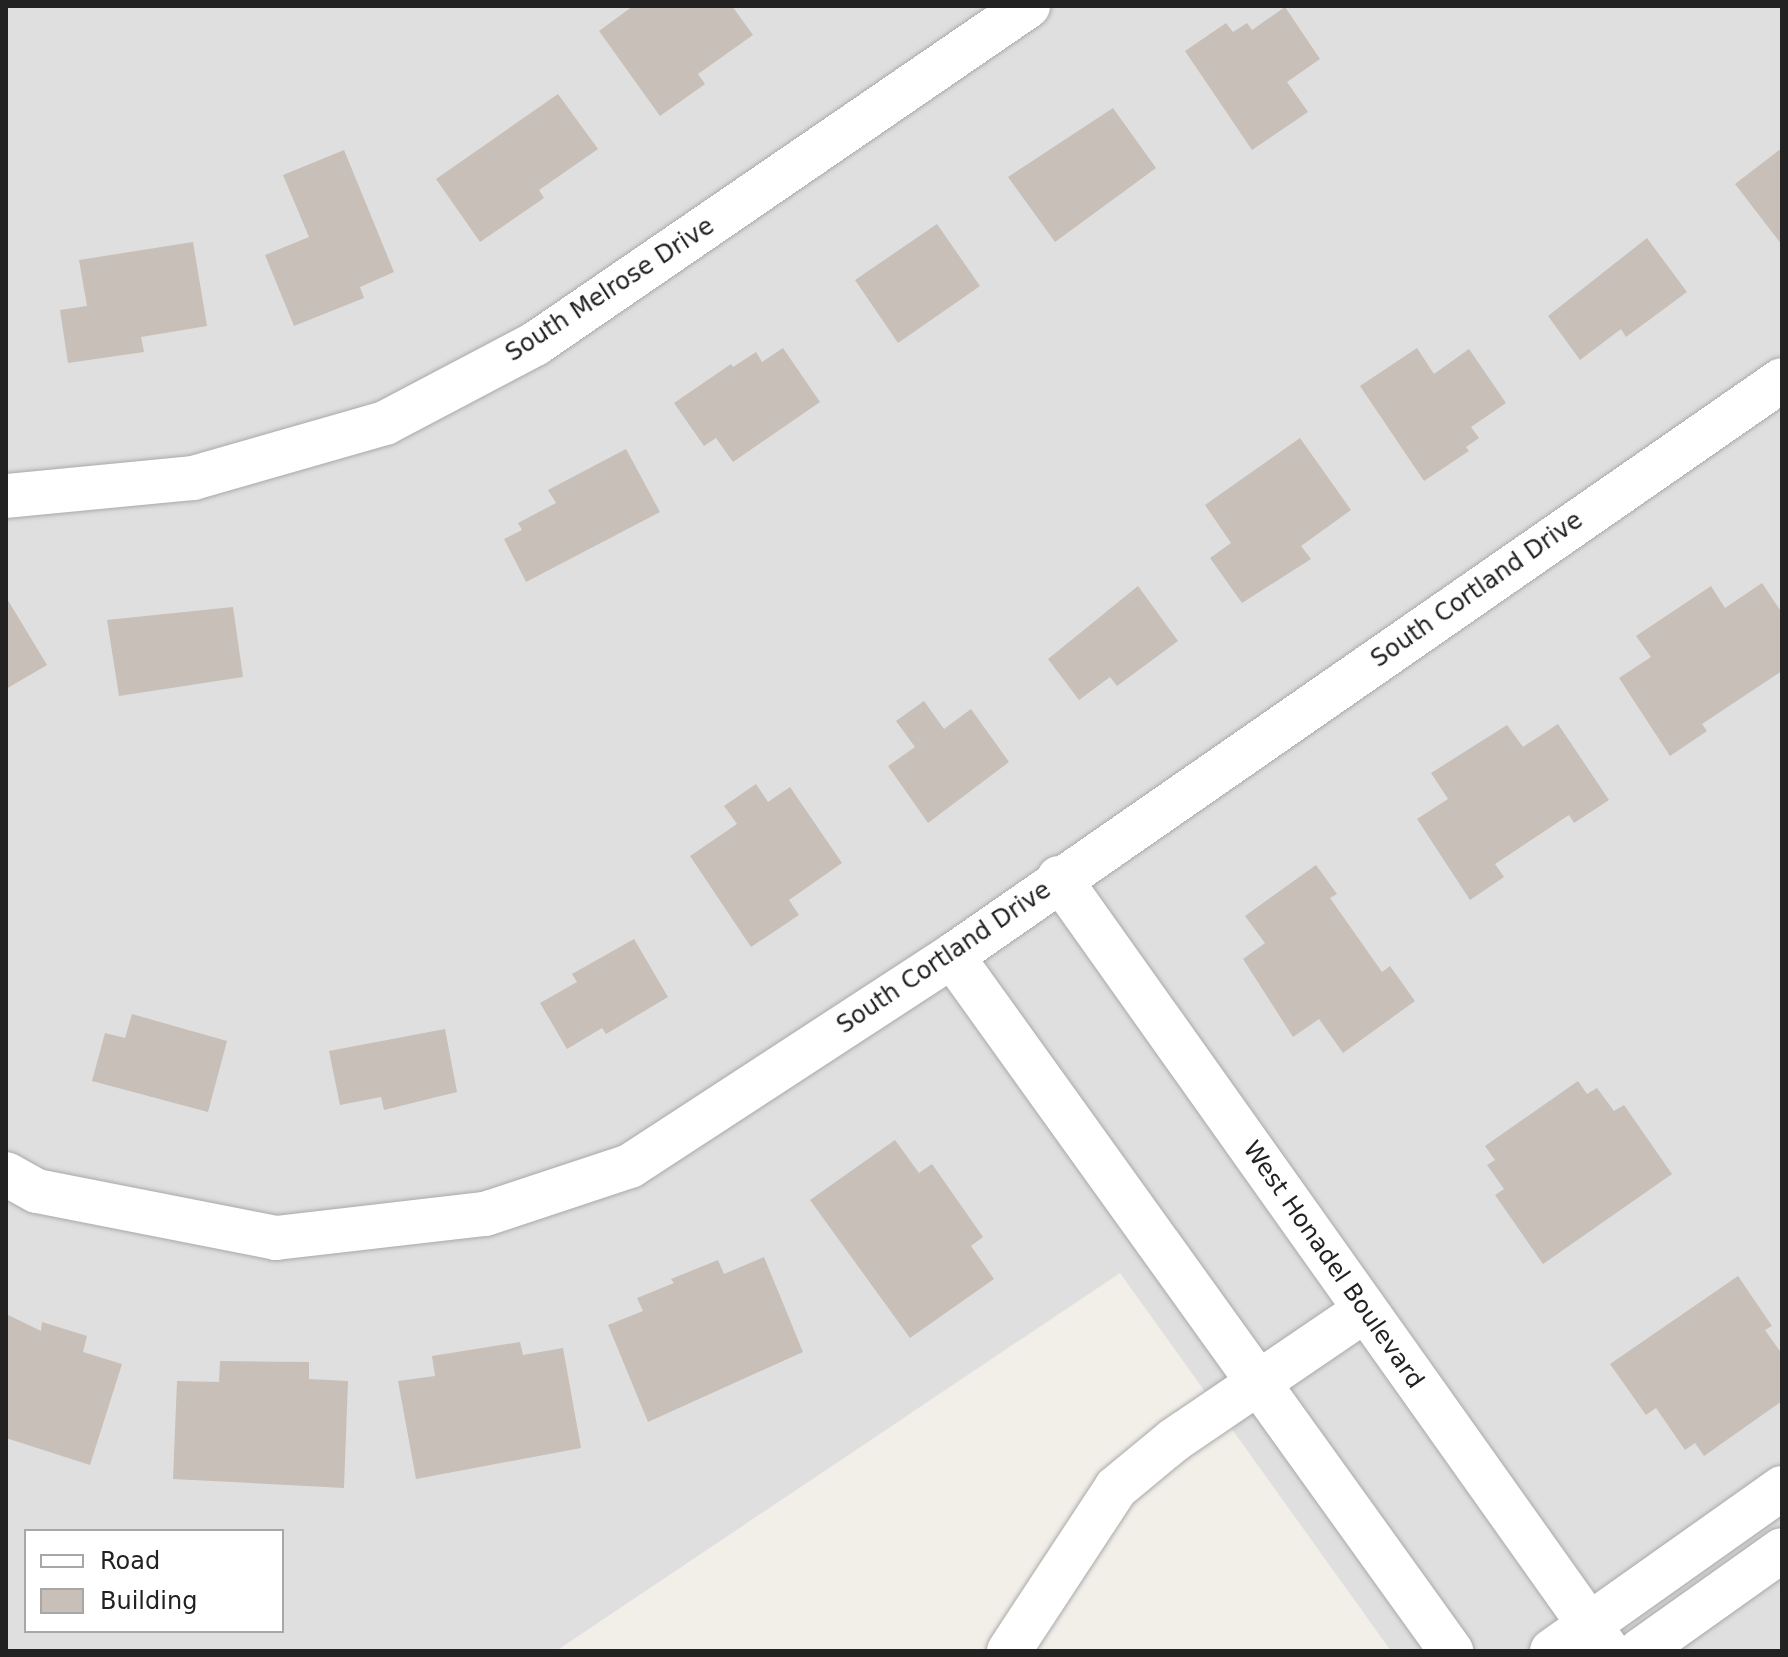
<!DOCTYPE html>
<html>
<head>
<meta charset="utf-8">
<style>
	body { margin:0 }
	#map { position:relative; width:1788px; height:1657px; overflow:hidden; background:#f2efe9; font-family:"DejaVu Sans",sans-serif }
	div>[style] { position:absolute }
	.residential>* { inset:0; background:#e0dfdf }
	.building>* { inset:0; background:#c7bfb8 }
	.roads { filter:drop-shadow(0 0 2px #a9a9a9) drop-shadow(0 0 2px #a9a9a9) }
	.minor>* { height:44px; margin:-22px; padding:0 22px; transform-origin:22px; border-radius:22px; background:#fff }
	span { translate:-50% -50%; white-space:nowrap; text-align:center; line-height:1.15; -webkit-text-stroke:7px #fff; paint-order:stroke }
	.street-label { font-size:24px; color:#222 }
	.frame { position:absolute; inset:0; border:8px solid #222; pointer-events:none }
	.legend { position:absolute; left:24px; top:1529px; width:260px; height:104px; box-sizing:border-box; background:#fff; border:2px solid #a7a7a7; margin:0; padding:10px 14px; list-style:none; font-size:24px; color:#222 }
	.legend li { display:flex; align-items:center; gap:16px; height:40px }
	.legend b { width:40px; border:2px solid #a7a7a7 }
</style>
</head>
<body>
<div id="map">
	<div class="residential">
		<div style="clip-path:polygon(evenodd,6px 6px,1782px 6px,1782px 1651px,1391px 1651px,1120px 1273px,556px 1651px,6px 1651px,6px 6px,26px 1531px,282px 1531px,282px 1631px,26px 1631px,26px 1531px)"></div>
	</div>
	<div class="building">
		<div style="clip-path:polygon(633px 6px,732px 6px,753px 35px,698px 74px,705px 84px,660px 116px,599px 31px)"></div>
		<div style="clip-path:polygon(1285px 7px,1320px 59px,1287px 82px,1308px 112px,1252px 150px,1185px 51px,1226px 23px,1233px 32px,1247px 23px,1252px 30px)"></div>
		<div style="clip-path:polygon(558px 94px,598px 149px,539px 190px,544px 198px,480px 242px,436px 179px)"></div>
		<div style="clip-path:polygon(1113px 108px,1156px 168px,1055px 242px,1008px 177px)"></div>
		<div style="clip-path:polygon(1782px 148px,1782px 245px,1735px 184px)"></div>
		<div style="clip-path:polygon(344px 150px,394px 272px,360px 287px,364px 298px,294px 326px,265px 255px,309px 237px,283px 175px)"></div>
		<div style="clip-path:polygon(937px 224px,980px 286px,898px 343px,855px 280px)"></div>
		<div style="clip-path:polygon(1647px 238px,1687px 292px,1626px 337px,1621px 329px,1580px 360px,1548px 316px)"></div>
		<div style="clip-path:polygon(193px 242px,207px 326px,141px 337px,144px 352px,68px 363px,60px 310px,87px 306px,79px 260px)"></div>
		<div style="clip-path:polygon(783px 348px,820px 402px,733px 462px,716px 438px,704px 446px,674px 403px,731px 364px,733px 367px,756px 352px,762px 362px)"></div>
		<div style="clip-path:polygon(1417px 348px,1434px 374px,1469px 349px,1506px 403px,1471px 427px,1479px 438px,1466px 447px,1469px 451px,1424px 481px,1360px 386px)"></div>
		<div style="clip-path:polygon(1300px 438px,1351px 510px,1301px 546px,1311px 559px,1242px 603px,1210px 558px,1231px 543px,1205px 505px)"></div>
		<div style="clip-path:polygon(626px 449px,660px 512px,526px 582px,504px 539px,522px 530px,518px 523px,556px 503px,548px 490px)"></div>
		<div style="clip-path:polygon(1762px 583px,1782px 613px,1782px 671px,1702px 724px,1707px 731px,1670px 756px,1619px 678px,1651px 657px,1636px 636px,1711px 586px,1725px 608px)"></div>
		<div style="clip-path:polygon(1138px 586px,1178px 641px,1117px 686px,1110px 677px,1079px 700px,1048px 659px)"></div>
		<div style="clip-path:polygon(6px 597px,47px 665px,6px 689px)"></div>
		<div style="clip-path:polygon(233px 607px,243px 677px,119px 696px,107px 620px)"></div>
		<div style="clip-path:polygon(924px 701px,944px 729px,971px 709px,1009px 762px,928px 823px,888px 766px,915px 747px,896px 721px)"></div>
		<div style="clip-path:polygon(1558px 724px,1609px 800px,1574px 823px,1569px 815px,1495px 864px,1504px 877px,1470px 900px,1417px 819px,1448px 799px,1431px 773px,1507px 725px,1523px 747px)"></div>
		<div style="clip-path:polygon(756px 784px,768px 802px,790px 787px,842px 863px,789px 900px,799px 915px,751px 947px,690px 856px,737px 824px,724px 806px)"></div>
		<div style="clip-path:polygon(1316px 865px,1337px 894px,1330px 898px,1382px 972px,1390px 966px,1415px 1001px,1343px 1053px,1319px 1019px,1293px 1037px,1243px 959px,1265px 943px,1245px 916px)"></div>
		<div style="clip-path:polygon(634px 939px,668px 997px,606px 1034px,602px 1028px,567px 1049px,540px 1003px,577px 982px,572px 974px)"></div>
		<div style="clip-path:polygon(132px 1014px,227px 1041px,208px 1112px,92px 1081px,105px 1033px,125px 1038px)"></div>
		<div style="clip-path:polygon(445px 1029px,457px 1092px,384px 1110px,381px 1097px,340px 1105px,329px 1051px)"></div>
		<div style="clip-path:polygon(1578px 1081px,1587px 1094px,1597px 1088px,1614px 1111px,1624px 1105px,1672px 1174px,1543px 1264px,1495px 1195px,1504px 1189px,1487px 1165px,1495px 1160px,1485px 1146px)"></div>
		<div style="clip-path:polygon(895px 1140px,919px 1173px,932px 1164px,983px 1237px,971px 1246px,994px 1279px,910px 1338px,810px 1200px)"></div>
		<div style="clip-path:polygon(764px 1257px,803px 1352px,648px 1422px,608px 1325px,643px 1311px,637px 1298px,674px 1283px,671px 1279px,718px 1260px,724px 1274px)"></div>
		<div style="clip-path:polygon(1738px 1276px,1772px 1326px,1765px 1330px,1782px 1354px,1782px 1401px,1704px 1456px,1695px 1443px,1685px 1450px,1656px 1408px,1646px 1415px,1610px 1364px)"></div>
		<div style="clip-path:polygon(6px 1314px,41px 1331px,42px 1322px,87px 1336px,83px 1352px,122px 1364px,90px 1465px,6px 1438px)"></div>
		<div style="clip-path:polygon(520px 1342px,523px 1355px,563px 1348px,581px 1448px,416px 1479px,398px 1381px,435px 1376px,432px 1356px)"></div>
		<div style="clip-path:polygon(220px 1361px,309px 1362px,309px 1379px,348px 1381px,344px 1488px,173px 1479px,177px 1381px,219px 1382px)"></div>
	</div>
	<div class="roads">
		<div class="minor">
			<div style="left:6px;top:496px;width:188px;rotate:-5.5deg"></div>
			<div style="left:193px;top:478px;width:200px;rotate:-16deg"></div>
			<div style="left:385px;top:423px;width:170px;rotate:-27.8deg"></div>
			<div style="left:535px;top:344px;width:598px;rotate:-34.43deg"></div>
			<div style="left:1059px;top:878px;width:948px;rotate:54.62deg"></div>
			<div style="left:952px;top:956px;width:856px;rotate:54.32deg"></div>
			<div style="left:6px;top:1174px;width:35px;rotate:29deg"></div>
			<div style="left:37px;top:1191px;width:244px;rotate:11.1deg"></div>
			<div style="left:276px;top:1238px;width:210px;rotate:-6.6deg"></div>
			<div style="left:485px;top:1214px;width:153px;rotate:-18.3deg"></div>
			<div style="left:630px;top:1166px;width:384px;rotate:-33.1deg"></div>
			<div style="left:952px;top:956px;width:1010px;rotate:-34.76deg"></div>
			<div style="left:1009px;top:1651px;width:195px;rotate:-56.7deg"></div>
			<div style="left:1116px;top:1488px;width:75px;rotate:-39.6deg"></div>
			<div style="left:1174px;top:1440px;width:231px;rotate:-34.2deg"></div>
			<div style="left:1552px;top:1651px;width:282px;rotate:-35.3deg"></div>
			<div style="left:1640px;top:1651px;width:174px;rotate:-35.4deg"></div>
		</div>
	</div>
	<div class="street-label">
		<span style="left:610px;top:290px;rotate:-33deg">South Melrose Drive</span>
		<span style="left:1477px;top:590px;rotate:-35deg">South Cortland Drive</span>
		<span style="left:944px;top:958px;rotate:-34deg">South Cortland Drive</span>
		<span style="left:1333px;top:1265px;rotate:55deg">West Honadel Boulevard</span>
	</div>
	<div class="frame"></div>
	<ul class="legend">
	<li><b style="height:10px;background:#fff"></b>Road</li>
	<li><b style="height:22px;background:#c7bfb8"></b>Building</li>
	</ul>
</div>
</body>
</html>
